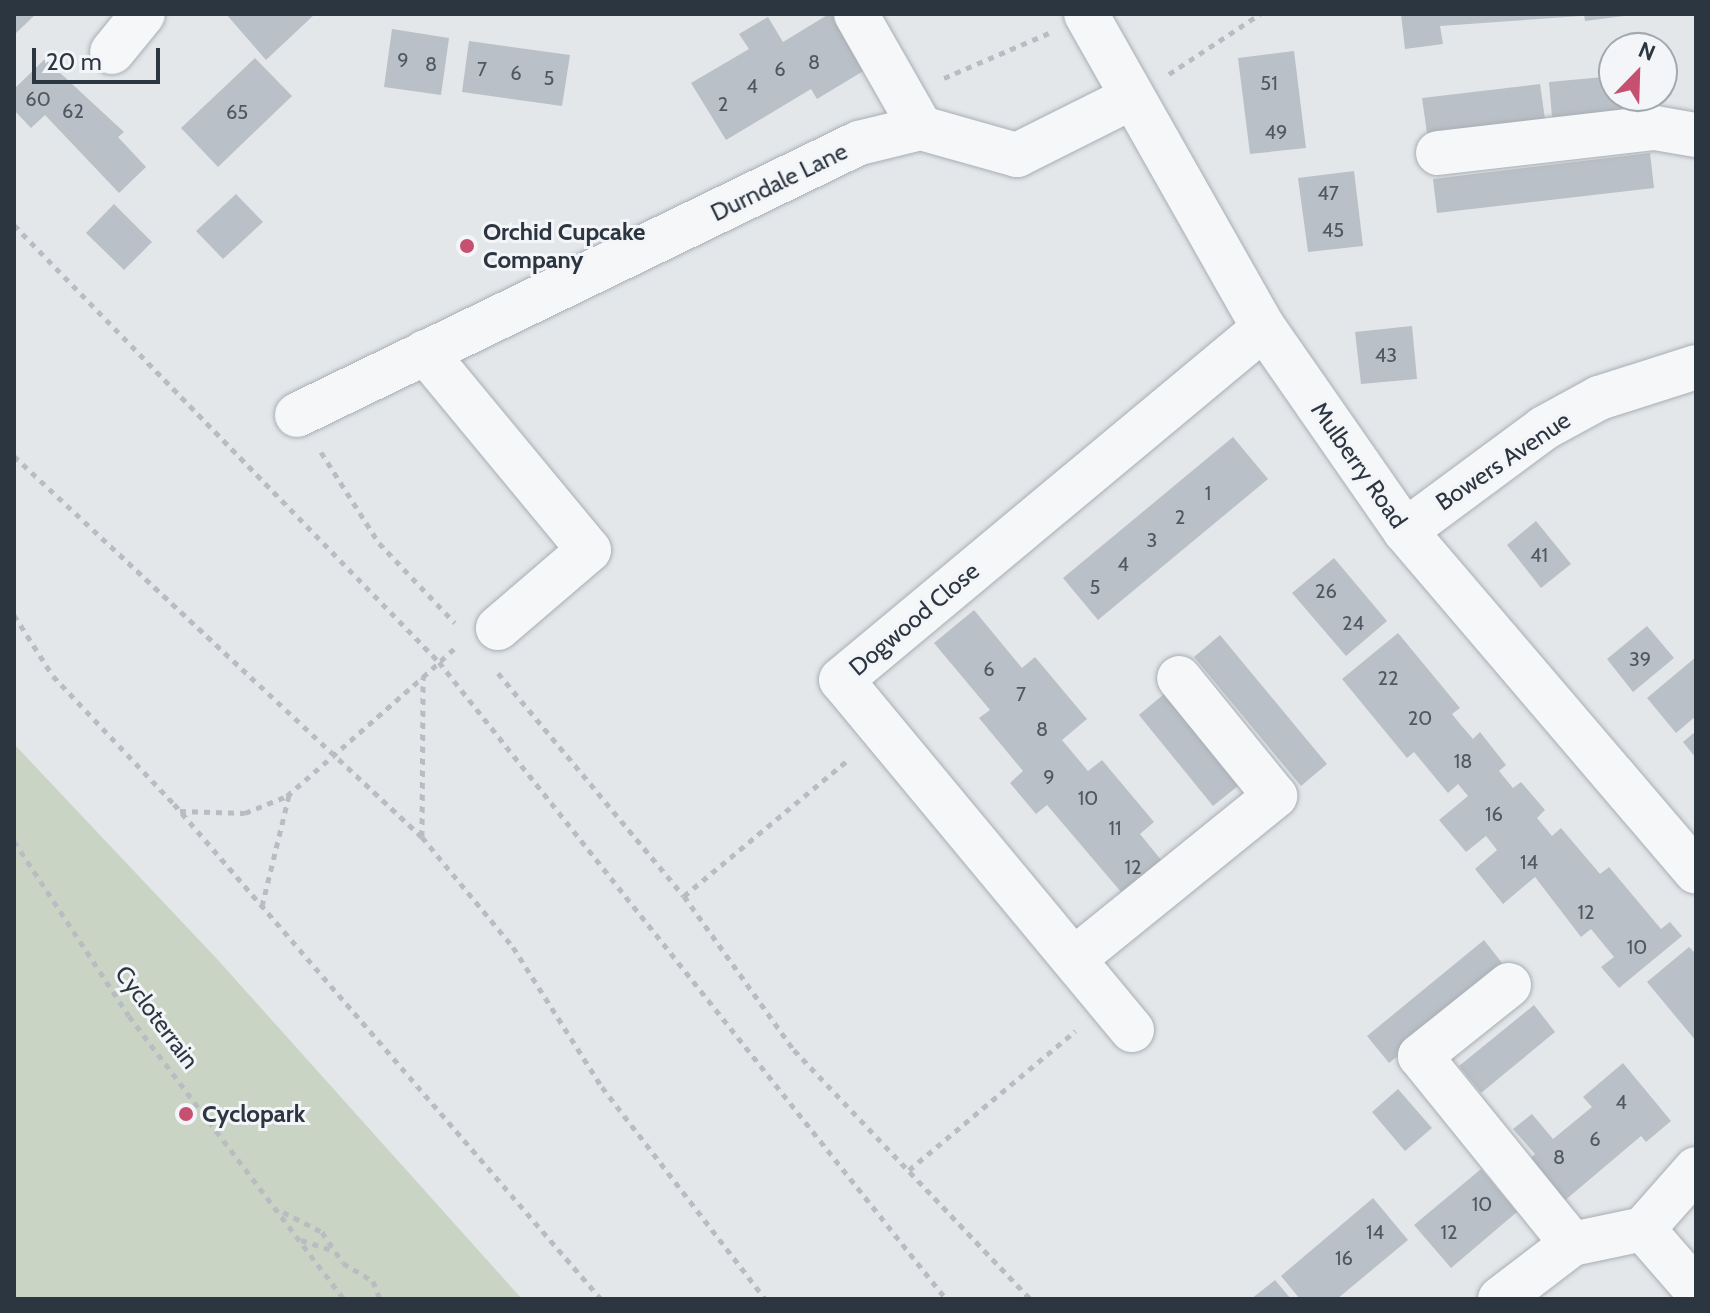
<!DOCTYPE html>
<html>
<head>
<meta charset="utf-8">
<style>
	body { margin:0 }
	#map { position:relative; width:1710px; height:1313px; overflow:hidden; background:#e3e7ea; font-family:Cabin,sans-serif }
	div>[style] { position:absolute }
	.green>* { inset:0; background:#cad4c5 }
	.building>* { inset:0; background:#bac0c7 }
	.path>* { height:5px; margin-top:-2.5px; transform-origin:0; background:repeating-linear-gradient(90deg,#b9bdc2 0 6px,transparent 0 12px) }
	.roads { filter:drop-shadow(0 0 2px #a8aeb4) drop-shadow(0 0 2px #a8aeb4) }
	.minor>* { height:44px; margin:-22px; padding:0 22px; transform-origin:22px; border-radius:22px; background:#f5f7f9 }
	.dots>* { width:22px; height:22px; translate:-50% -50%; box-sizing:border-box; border:4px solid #f3f5f8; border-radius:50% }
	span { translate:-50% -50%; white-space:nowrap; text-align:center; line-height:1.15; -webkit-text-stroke:6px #f3f5f8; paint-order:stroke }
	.number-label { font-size:20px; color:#505862 }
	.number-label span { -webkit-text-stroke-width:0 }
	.street-label { font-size:24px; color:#2c3641 }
	.poi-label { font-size:24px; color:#2c3641; font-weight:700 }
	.left { translate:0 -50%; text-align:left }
	.frame { position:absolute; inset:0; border:16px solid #2c3641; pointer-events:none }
	.north { position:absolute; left:1598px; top:32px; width:80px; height:80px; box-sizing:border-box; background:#f3f5f8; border:2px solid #a3a9af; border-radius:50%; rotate:23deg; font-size:22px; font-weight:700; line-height:32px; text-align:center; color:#2c3641 }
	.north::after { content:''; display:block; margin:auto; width:28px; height:36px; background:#c75070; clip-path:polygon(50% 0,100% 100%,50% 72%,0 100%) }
	.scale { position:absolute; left:32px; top:48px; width:128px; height:36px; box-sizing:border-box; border:4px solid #2c3641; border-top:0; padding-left:10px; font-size:24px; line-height:28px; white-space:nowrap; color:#2c3641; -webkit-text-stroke:6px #f3f5f8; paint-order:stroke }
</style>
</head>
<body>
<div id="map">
	<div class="green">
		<div style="clip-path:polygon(14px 744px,217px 959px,522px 1299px,14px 1299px)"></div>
	</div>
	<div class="building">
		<div style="clip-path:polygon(14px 14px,36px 14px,14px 35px)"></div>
		<div style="clip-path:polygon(226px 14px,315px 14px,266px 60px)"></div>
		<div style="clip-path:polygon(829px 14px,845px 14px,875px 64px,817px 99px,811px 89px,726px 140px,691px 83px,749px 49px,739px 34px,768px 17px,783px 42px)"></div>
		<div style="clip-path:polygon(1401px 14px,1581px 14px,1581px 16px,1440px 26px,1443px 44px,1405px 49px)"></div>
		<div style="clip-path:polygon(1584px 14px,1623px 14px,1624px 16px,1585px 21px)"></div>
		<div style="clip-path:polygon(392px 29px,449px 38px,441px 95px,384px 87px)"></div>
		<div style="clip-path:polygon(469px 41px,570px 55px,562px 106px,462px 92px)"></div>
		<div style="clip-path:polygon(1294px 51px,1306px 148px,1250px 154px,1238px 58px)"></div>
		<div style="clip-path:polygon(255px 58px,292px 96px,218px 167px,181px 128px)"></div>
		<div style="clip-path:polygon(45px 59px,124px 132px,118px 137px,146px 167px,119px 193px,45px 115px,31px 128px,14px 110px,14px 89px)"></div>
		<div style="clip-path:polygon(1614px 76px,1614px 96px,1652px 96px,1653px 107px,1552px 117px,1549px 82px)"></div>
		<div style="clip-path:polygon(1540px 84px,1545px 119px,1427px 133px,1422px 98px)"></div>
		<div style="clip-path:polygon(1650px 153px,1654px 188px,1437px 213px,1433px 179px)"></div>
		<div style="clip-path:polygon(1354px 171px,1363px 246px,1308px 252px,1298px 178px)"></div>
		<div style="clip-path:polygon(236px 194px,263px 222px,223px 259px,196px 231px)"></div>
		<div style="clip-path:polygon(114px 204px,152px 242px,124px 270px,86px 233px)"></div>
		<div style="clip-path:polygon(1412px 326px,1417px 379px,1361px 384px,1355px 332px)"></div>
		<div style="clip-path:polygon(1233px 437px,1268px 479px,1098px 620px,1063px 578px)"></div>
		<div style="clip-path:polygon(1536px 521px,1571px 564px,1541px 588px,1507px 545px)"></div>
		<div style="clip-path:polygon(1334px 558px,1387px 621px,1346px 656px,1292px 593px)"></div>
		<div style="clip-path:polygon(974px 610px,1022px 668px,1035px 657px,1087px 719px,1062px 740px,1088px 771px,1102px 760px,1154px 822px,1140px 834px,1166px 866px,1127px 899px,1047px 805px,1036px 814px,1010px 783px,1023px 771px,979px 718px,990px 710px,934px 643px)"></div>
		<div style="clip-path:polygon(1647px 626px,1674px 658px,1633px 692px,1607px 659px)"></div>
		<div style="clip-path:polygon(1398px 633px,1460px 708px,1452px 714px,1460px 724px,1473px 739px,1480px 732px,1506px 765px,1499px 771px,1513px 788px,1521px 782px,1545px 810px,1537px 818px,1552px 836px,1561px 828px,1600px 874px,1609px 867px,1661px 929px,1670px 922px,1682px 936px,1619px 988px,1601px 967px,1614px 957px,1591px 929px,1581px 937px,1535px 877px,1503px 904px,1475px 869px,1497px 850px,1486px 836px,1466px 852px,1439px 820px,1468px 796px,1458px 784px,1448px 793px,1414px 752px,1407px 758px,1342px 679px)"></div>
		<div style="clip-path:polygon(1220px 635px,1327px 764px,1301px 786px,1194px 657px)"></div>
		<div style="clip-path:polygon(1696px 657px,1696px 716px,1676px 733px,1647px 698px)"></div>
		<div style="clip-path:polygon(1164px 694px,1238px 786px,1213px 806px,1139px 715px)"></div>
		<div style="clip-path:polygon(1696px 731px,1696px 758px,1683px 742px)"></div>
		<div style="clip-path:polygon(1484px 940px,1506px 968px,1389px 1063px,1367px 1036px)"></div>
		<div style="clip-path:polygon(1689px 947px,1696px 954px,1696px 1041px,1647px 982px)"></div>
		<div style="clip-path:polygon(1534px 1005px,1555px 1032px,1481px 1093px,1459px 1066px)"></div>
		<div style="clip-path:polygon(1623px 1063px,1671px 1121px,1646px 1142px,1641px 1136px,1563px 1202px,1528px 1161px,1535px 1154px,1513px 1129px,1532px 1114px,1553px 1139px,1592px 1107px,1583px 1097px)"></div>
		<div style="clip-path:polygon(1398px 1089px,1432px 1128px,1405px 1151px,1372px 1112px)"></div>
		<div style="clip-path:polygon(1481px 1169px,1517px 1212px,1451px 1268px,1414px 1225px)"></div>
		<div style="clip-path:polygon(1373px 1198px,1408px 1240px,1337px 1299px,1300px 1299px,1281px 1276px)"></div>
		<div style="clip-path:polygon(1275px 1280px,1291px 1299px,1251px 1299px)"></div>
	</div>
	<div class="path">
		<div style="left:1169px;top:74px;width:109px;rotate:-33.4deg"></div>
		<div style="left:944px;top:78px;width:114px;rotate:-23.2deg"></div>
		<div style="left:14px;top:225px;width:610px;rotate:45.8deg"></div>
		<div style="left:439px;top:662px;width:814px;rotate:51.48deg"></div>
		<div style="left:321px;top:452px;width:108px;rotate:57.5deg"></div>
		<div style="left:379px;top:543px;width:110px;rotate:46.5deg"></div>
		<div style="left:14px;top:456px;width:558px;rotate:43.04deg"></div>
		<div style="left:422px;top:837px;width:143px;rotate:50.4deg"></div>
		<div style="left:513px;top:947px;width:166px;rotate:57.6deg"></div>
		<div style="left:602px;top:1087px;width:267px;rotate:52.4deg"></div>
		<div style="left:14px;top:615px;width:72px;rotate:57.4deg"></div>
		<div style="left:53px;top:676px;width:176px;rotate:46.6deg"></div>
		<div style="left:174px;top:804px;width:654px;rotate:49.22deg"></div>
		<div style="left:498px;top:673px;width:290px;rotate:50.2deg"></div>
		<div style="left:684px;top:896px;width:189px;rotate:54.5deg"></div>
		<div style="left:794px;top:1050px;width:343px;rotate:46.5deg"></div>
		<div style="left:180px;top:811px;width:65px;rotate:1.8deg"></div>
		<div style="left:245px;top:813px;width:45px;rotate:-22deg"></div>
		<div style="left:287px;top:796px;width:181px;rotate:-41.2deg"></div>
		<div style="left:422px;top:836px;width:159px;rotate:-89.6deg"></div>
		<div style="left:423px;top:677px;width:47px;rotate:-42.4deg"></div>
		<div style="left:14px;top:841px;width:209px;rotate:56.7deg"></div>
		<div style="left:129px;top:1016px;width:355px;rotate:52.8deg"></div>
		<div style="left:684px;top:896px;width:214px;rotate:-39.7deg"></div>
		<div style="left:262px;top:906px;width:114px;rotate:-76.3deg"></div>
		<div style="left:909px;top:1170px;width:217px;rotate:-39.9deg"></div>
		<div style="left:283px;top:1212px;width:44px;rotate:27.1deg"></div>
		<div style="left:322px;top:1232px;width:37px;rotate:56deg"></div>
		<div style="left:343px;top:1263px;width:35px;rotate:31deg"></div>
		<div style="left:373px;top:1281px;width:19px;rotate:69deg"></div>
		<div style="left:301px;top:1240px;width:32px;rotate:18deg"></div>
	</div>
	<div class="roads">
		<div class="minor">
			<div style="left:856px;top:14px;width:131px;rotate:60.3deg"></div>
			<div style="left:1086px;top:14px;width:361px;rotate:60.5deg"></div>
			<div style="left:1264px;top:328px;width:247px;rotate:55.2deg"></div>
			<div style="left:1405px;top:531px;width:448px;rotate:49.5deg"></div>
			<div style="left:112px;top:52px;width:49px;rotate:-50.8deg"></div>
			<div style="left:1438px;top:153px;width:218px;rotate:-6.6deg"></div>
			<div style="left:1655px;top:128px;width:42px;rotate:9.7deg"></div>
			<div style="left:425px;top:352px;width:257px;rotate:50.4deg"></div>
			<div style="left:589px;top:550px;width:120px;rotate:139.4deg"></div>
			<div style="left:297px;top:415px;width:624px;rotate:-25.83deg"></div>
			<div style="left:859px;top:143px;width:64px;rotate:-13.6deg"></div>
			<div style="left:921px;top:128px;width:100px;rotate:15.7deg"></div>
			<div style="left:1017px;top:155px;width:127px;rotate:-26.6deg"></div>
			<div style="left:1405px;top:531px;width:173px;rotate:-36.5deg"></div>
			<div style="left:1544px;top:428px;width:63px;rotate:-28.6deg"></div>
			<div style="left:1599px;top:398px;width:102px;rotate:-17.7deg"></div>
			<div style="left:1074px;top:959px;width:259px;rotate:-39deg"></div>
			<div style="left:1275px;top:796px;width:152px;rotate:-129.1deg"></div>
			<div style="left:1509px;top:985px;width:114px;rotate:141.4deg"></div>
			<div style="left:1420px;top:1056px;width:242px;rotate:51deg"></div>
			<div style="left:1132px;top:1030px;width:455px;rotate:-129.7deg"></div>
			<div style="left:841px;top:680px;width:550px;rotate:-39.77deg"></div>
			<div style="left:1643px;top:1229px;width:81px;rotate:49deg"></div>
			<div style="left:1500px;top:1299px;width:91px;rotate:-37.4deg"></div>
			<div style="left:1572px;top:1244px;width:73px;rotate:-11.9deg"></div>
			<div style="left:1643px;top:1229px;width:80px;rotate:-48.5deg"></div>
		</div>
	</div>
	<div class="dots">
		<div style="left:467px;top:246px;background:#c75070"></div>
		<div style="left:186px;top:1114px;background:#c75070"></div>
	</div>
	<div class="number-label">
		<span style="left:403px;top:60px">9</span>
		<span style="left:814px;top:62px">8</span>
		<span style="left:431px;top:64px">8</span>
		<span style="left:482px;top:69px">7</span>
		<span style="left:780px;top:69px">6</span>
		<span style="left:516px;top:73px">6</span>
		<span style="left:549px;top:78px">5</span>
		<span style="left:1269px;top:83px">51</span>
		<span style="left:752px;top:86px">4</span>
		<span style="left:38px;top:99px">60</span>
		<span style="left:723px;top:104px">2</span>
		<span style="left:73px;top:111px">62</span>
		<span style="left:237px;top:112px">65</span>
		<span style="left:1276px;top:132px">49</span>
		<span style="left:1328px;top:193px">47</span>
		<span style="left:1333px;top:230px">45</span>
		<span style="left:1386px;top:355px">43</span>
		<span style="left:1208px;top:493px">1</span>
		<span style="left:1180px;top:517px">2</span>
		<span style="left:1152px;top:540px">3</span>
		<span style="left:1539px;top:555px">41</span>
		<span style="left:1123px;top:564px">4</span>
		<span style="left:1095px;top:587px">5</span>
		<span style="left:1326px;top:591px">26</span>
		<span style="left:1353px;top:623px">24</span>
		<span style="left:1640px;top:659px">39</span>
		<span style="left:989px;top:669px">6</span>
		<span style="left:1388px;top:678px">22</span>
		<span style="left:1021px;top:694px">7</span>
		<span style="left:1420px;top:718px">20</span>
		<span style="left:1042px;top:729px">8</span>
		<span style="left:1463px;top:761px">18</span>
		<span style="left:1049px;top:777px">9</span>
		<span style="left:1088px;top:798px">10</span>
		<span style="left:1494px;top:814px">16</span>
		<span style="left:1115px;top:828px">11</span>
		<span style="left:1529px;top:862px">14</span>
		<span style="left:1133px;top:867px">12</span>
		<span style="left:1586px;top:912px">12</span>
		<span style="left:1637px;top:947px">10</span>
		<span style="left:1621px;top:1102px">4</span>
		<span style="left:1595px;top:1139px">6</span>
		<span style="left:1559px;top:1157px">8</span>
		<span style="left:1482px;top:1204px">10</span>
		<span style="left:1375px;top:1232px">14</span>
		<span style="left:1449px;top:1232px">12</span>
		<span style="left:1344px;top:1258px">16</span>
	</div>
	<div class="street-label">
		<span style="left:779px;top:182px;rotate:-26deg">Durndale Lane</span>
		<span style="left:1503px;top:461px;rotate:-34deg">Bowers Avenue</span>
		<span style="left:1359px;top:465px;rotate:55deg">Mulberry Road</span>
		<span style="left:914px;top:619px;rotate:-40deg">Dogwood Close</span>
		<span style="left:157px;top:1017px;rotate:53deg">Cycloterrain</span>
	</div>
	<div class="poi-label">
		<span class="left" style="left:483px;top:246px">Orchid Cupcake<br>Company</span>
		<span class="left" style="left:202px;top:1114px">Cyclopark</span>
	</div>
	<div class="frame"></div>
	<div class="north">N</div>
	<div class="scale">20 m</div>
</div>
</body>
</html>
